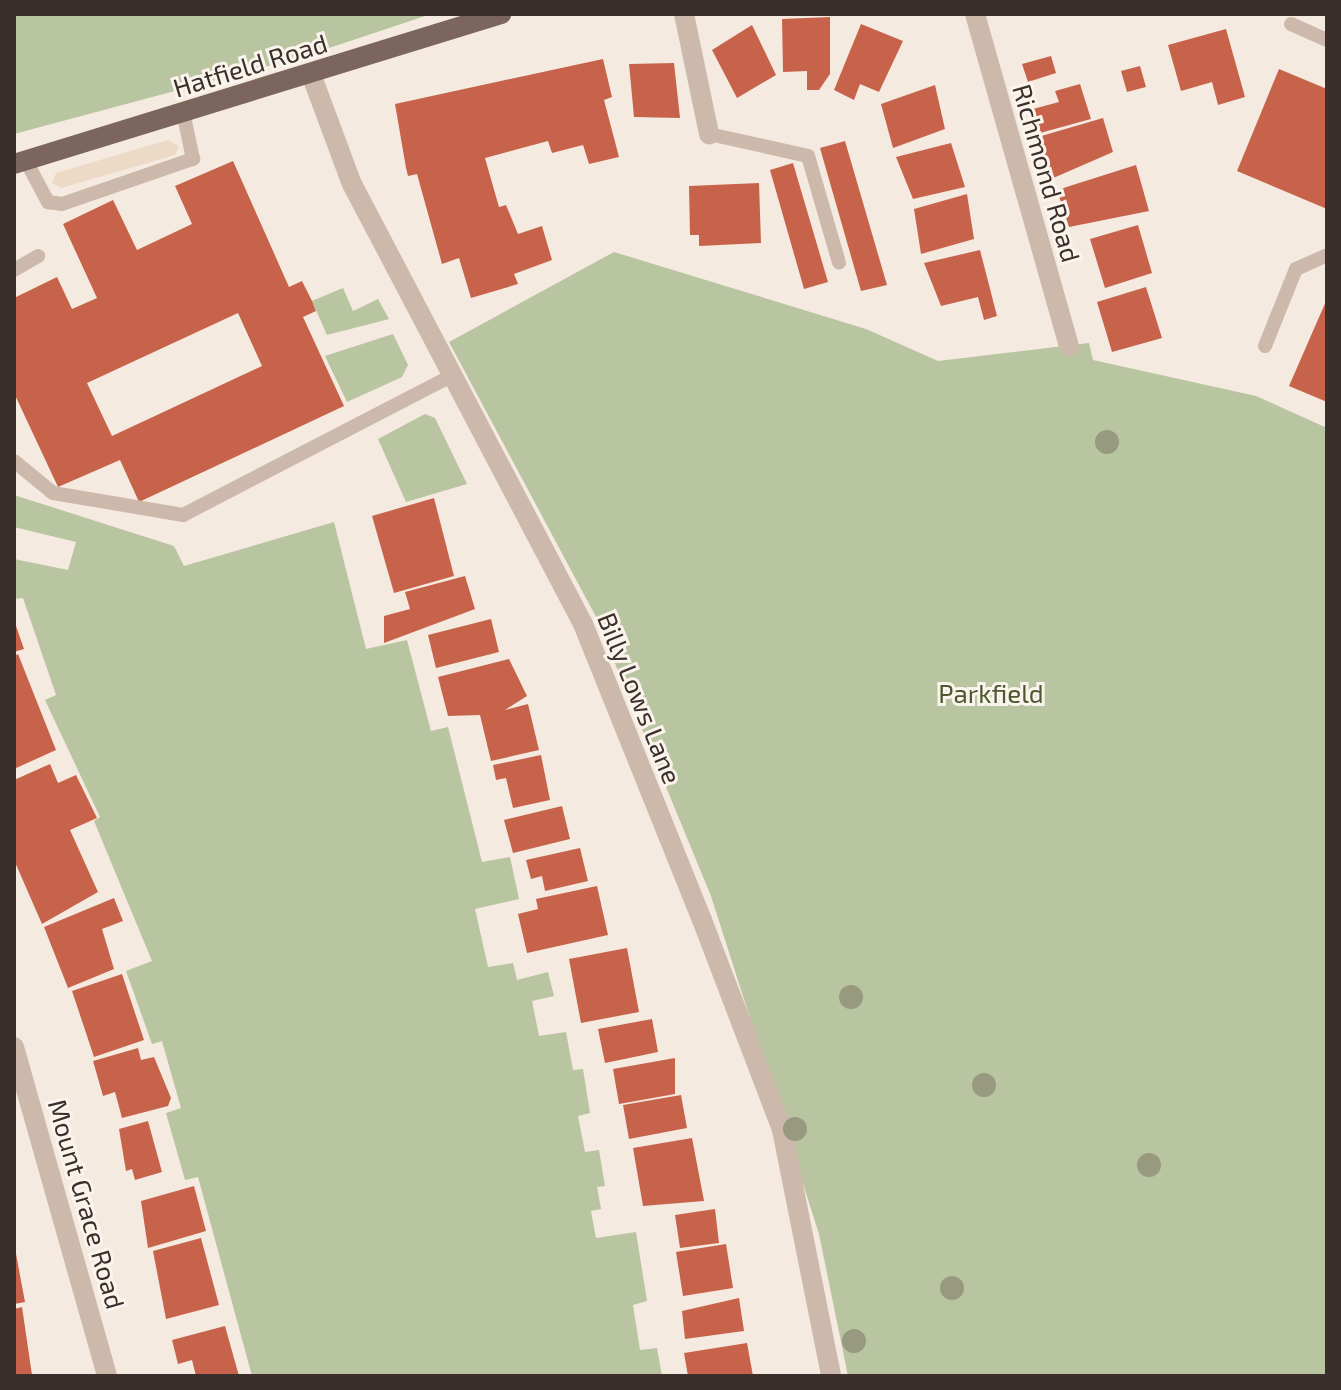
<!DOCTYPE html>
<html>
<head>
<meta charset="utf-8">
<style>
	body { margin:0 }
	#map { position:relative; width:1341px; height:1390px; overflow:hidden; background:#f4eae0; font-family:"Exo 2",sans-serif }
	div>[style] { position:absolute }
	.green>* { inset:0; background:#b9c4a0 }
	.plaza>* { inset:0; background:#ecdac7 }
	.building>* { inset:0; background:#c8634b }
	.lane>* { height:14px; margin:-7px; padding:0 7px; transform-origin:7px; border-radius:7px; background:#cdb9ac }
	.street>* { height:20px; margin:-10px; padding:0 10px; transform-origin:10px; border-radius:10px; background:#cdb9ac }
	.primary>* { height:20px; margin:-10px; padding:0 10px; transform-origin:10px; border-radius:10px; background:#7c655c }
	.trees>* { width:24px; height:24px; margin:-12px; border-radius:50%; background:#979a7e }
	span { translate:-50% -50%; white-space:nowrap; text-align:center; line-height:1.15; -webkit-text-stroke:6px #fbf4ed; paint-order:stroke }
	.street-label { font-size:26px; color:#3a2f2b }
	.park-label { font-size:26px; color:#4b592e }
	.frame { position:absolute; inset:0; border:16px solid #3a2f2b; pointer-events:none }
</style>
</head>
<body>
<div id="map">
	<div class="green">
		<div style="clip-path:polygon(14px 14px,431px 14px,302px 57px,14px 134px)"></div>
		<div style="clip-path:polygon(614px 252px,866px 329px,938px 361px,1089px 343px,1093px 360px,1256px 396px,1327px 428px,1327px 1376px,848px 1376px,819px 1234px,711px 896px,595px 615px,449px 342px)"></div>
		<div style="clip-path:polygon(343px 288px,353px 311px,378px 299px,389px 319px,327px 335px,312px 301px)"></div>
		<div style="clip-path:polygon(393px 334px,408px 365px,402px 377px,347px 402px,325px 356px)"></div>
		<div style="clip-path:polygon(425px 414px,435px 418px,467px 484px,406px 502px,378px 439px)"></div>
		<div style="clip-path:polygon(14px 495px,174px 546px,184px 566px,334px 522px,366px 649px,407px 640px,431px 731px,448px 727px,482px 862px,510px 857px,519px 899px,475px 909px,488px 967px,513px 963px,517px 980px,548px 972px,554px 996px,532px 1001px,539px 1036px,566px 1032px,573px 1070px,583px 1069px,590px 1113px,578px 1116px,585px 1152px,599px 1150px,605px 1186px,597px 1187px,601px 1209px,591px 1211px,596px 1238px,636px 1232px,647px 1301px,633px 1305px,640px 1350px,657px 1348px,662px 1376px,252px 1376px,198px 1177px,185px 1180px,166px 1113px,181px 1108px,162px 1041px,152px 1044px,126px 971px,152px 961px,94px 821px,100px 817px,45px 700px,56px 695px,23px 598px,14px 599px,14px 559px,68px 570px,76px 542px,14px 527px)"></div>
	</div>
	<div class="plaza">
		<div style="clip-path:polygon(168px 140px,179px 146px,175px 155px,61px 188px,52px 183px,56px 173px)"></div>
	</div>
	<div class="building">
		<div style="clip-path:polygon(830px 17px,830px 74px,819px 90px,807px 90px,807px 71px,783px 72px,782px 19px)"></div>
		<div style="clip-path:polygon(861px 24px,903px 41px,879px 92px,860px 84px,854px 100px,834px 90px)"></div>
		<div style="clip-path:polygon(752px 25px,776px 75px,737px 98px,712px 50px)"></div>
		<div style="clip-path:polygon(1226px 29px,1245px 97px,1218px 105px,1212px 82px,1181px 91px,1168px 45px)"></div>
		<div style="clip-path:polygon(1051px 56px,1056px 73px,1028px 82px,1022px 64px)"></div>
		<div style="clip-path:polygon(603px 59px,612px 97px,604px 100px,619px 157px,589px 164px,583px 145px,552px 153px,548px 141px,485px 158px,499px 207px,506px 205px,518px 234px,542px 226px,552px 260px,514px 274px,518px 284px,471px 298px,459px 258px,442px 264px,417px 174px,408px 176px,406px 168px,395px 104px)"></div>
		<div style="clip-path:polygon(674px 63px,680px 118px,634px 117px,629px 64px)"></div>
		<div style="clip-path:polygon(1140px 66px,1146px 87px,1127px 92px,1121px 71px)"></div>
		<div style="clip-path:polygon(1279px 69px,1327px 89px,1327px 209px,1237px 171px)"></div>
		<div style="clip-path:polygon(1080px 84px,1091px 119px,1040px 133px,1033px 109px,1059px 102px,1055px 91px)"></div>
		<div style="clip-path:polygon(935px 85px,945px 129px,893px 148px,881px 104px)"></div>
		<div style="clip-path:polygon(1103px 118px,1113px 152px,1051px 179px,1038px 137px)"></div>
		<div style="clip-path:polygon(845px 141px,887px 285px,861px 291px,820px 148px)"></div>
		<div style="clip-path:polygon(951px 143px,965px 187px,913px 199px,896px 157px)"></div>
		<div style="clip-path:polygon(evenodd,233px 161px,289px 287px,302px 281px,312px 301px,316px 311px,303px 317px,344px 406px,139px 502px,120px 460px,58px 487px,14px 393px,14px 298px,57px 277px,72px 309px,97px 298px,63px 224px,113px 200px,137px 250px,192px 224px,175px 186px,233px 161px,238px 313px,262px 366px,112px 436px,87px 383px,238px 313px)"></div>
		<div style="clip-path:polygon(793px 163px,828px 282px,804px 289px,770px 170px)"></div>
		<div style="clip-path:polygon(1136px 165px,1149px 211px,1069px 227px,1057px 190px)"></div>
		<div style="clip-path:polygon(759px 183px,761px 243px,699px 246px,699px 235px,690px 235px,689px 186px)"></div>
		<div style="clip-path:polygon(967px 194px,974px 239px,921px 254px,914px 209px)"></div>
		<div style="clip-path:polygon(1138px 225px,1152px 273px,1105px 288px,1090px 239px)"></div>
		<div style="clip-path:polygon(980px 250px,997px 316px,984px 320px,978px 297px,941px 306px,924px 263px)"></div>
		<div style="clip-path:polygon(1146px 287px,1162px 338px,1112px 352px,1097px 302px)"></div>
		<div style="clip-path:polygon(1327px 299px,1327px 402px,1289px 386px)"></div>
		<div style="clip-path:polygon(434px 498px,454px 576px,394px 593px,372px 516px)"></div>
		<div style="clip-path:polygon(465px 576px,475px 609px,384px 643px,384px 616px,410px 609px,405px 592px)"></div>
		<div style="clip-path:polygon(491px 619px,499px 652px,436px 668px,428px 635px)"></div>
		<div style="clip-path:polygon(14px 620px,24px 649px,14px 652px)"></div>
		<div style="clip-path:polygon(18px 654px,56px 750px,14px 769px,14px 656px)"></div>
		<div style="clip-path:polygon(509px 659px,527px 696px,505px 710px,528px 704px,539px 750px,491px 761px,480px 715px,448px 716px,438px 677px)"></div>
		<div style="clip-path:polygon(541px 755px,550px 800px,513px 808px,506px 778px,496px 780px,493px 765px)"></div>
		<div style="clip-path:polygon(50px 764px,58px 783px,76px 775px,97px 818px,70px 830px,98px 892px,42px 924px,14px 860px,14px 780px)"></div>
		<div style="clip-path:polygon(562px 806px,570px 839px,513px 853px,504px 820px)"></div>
		<div style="clip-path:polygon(580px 848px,588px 881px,545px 891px,542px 876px,531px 879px,526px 860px)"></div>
		<div style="clip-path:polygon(597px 886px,608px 935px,527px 953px,518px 914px,538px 909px,536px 899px)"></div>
		<div style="clip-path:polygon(114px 898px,123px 921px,102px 929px,114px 969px,68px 988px,44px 927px)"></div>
		<div style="clip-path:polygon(627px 948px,639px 1012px,581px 1023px,569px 959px)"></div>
		<div style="clip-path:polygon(122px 974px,144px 1040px,94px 1057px,72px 991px)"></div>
		<div style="clip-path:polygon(652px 1019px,658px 1052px,605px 1063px,598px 1029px)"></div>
		<div style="clip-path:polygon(138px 1048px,141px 1060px,154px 1057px,171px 1098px,168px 1106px,122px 1118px,115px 1092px,103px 1096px,93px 1061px)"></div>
		<div style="clip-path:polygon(675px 1058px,675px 1094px,619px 1104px,613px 1069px)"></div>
		<div style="clip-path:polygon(681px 1095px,687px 1128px,629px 1139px,623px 1105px)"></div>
		<div style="clip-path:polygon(148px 1121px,162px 1172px,135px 1180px,132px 1169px,126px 1171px,119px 1129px)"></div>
		<div style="clip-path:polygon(692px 1138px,704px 1201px,643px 1206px,633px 1148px)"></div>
		<div style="clip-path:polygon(194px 1186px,206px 1231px,148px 1248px,141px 1201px)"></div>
		<div style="clip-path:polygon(715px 1209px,719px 1243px,680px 1248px,675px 1215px)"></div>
		<div style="clip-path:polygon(201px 1238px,219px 1305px,166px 1319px,153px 1251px)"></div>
		<div style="clip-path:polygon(14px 1243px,25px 1302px,14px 1304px)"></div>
		<div style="clip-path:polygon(726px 1244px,733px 1288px,683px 1296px,676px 1252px)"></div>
		<div style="clip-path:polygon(739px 1298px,744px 1331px,685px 1339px,682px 1311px)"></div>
		<div style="clip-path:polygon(22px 1307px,32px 1375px,14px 1376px,14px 1309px)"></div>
		<div style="clip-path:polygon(225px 1326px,239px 1376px,196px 1376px,192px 1360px,178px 1364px,172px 1340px)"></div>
		<div style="clip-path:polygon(747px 1343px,753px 1376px,688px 1376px,684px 1353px)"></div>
	</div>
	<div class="lane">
		<div style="left:1291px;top:24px;width:39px;rotate:24deg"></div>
		<div style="left:709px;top:134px;width:101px;rotate:12.5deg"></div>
		<div style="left:808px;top:156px;width:111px;rotate:73.8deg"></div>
		<div style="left:26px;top:161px;width:47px;rotate:61.8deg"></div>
		<div style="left:48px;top:202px;width:14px;rotate:8deg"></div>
		<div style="left:62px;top:204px;width:139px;rotate:-19deg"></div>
		<div style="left:193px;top:159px;width:48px;rotate:-102deg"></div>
		<div style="left:14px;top:270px;width:28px;rotate:-30deg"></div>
		<div style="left:1265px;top:346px;width:83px;rotate:-68.1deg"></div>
		<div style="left:1296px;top:269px;width:34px;rotate:-24deg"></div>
		<div style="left:14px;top:461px;width:50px;rotate:39.4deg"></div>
		<div style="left:53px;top:493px;width:132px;rotate:9.6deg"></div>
		<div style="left:183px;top:515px;width:304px;rotate:-27.4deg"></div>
	</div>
	<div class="street">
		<div style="left:684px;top:14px;width:123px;rotate:78.2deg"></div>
		<div style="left:975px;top:14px;width:345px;rotate:74.2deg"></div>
		<div style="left:311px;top:74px;width:117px;rotate:69.6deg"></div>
		<div style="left:352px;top:184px;width:497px;rotate:62.3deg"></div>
		<div style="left:583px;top:624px;width:319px;rotate:68.1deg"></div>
		<div style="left:702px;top:920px;width:225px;rotate:69.1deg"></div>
		<div style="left:782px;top:1130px;width:251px;rotate:78.7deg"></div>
		<div style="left:14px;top:1047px;width:342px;rotate:74.2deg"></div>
	</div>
	<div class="primary">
		<div style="left:14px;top:164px;width:510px;rotate:-17.12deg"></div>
	</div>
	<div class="trees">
		<div style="left:1107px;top:442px"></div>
		<div style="left:851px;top:997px"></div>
		<div style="left:984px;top:1085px"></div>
		<div style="left:795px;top:1129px"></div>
		<div style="left:1149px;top:1165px"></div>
		<div style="left:952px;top:1288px"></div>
		<div style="left:854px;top:1341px"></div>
	</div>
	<div class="street-label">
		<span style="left:250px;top:65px;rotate:-17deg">Hatfield Road</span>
		<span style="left:1047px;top:173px;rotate:74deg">Richmond Road</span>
		<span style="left:640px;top:698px;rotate:68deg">Billy Lows Lane</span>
		<span style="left:87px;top:1204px;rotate:74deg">Mount Grace Road</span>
	</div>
	<div class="park-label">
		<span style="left:991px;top:693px">Parkfield</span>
	</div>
	<div class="frame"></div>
</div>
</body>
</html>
